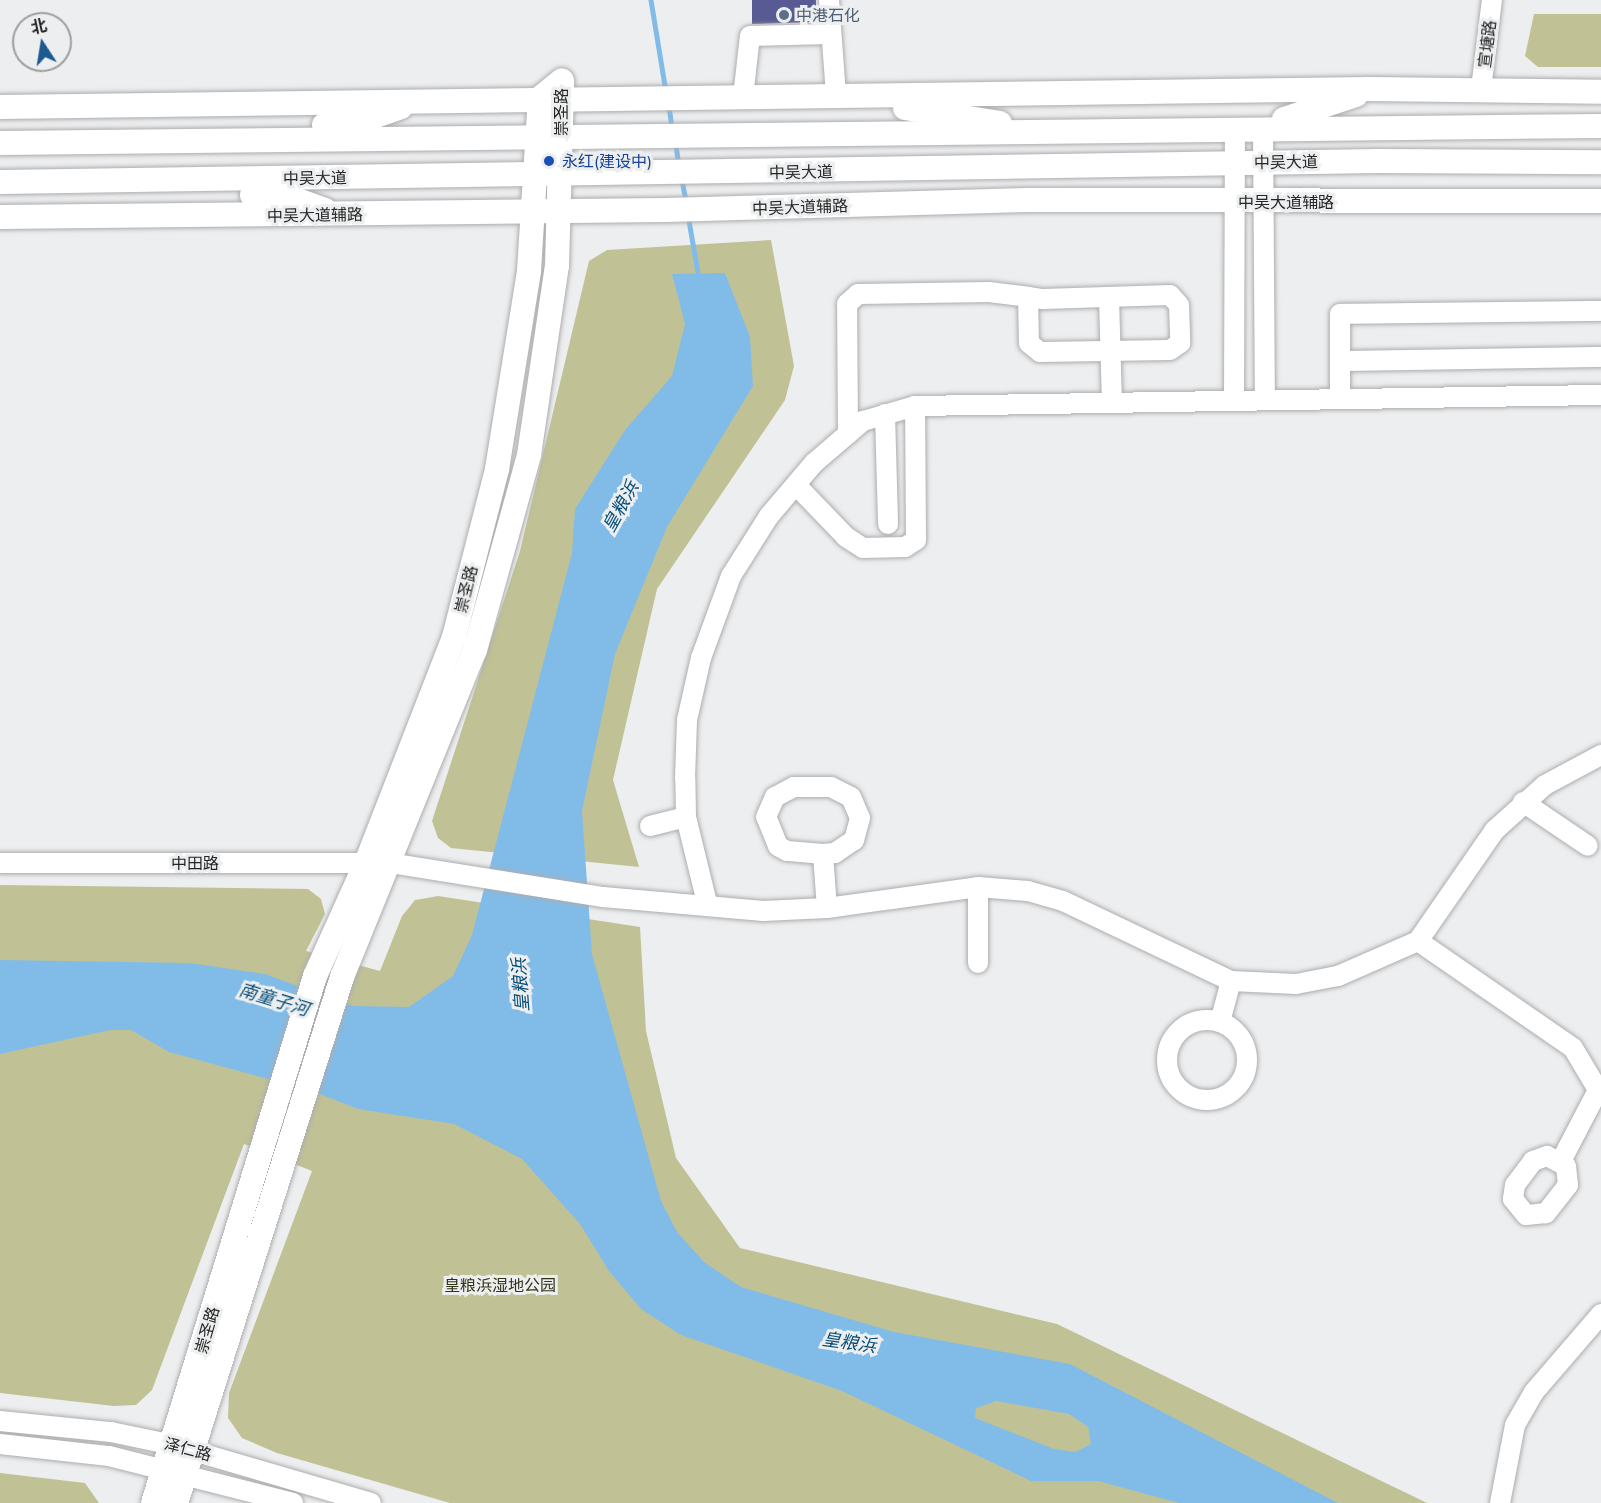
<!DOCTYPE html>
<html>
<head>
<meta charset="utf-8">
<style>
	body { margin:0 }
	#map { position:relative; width:1601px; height:1503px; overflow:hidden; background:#edeeef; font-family:Mulish,"Noto Sans SC",sans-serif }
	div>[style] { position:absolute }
	.green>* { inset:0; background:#c0c295 }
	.water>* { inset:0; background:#81bce9 }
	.stream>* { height:4.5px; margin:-2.25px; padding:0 2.25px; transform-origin:2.25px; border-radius:2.25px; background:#81bce9 }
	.building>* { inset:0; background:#585b93 }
	.roads { filter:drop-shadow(0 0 2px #adadaf) drop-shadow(0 0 2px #adadaf) }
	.minor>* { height:20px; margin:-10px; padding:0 10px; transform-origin:10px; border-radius:10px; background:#fff }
	.minor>.ring { margin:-10px; padding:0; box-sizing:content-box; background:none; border:20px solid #fff; border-radius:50% }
	.major>* { height:24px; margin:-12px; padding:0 12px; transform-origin:12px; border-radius:12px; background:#fff }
	.dots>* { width:16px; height:16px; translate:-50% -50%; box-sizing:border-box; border:3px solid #edeeef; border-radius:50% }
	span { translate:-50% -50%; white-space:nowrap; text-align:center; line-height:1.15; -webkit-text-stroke:6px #edeeef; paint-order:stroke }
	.service-label { font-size:16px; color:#4e5e75 }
	.left { translate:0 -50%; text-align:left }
	.street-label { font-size:16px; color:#252525 }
	.transit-label { font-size:16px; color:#164399 }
	.park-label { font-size:16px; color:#323315 }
	.water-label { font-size:18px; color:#064e79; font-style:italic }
	.north { position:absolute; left:12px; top:12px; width:60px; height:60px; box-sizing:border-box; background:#edeeef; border:2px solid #9d9e9e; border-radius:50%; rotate:348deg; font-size:16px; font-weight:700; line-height:24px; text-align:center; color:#252525 }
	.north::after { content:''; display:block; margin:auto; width:21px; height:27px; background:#1c5a91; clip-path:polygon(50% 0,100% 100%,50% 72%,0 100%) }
</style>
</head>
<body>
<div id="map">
	<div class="green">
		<div style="clip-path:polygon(1534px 14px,1601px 14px,1601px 67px,1538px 67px,1525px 56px)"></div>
		<div style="clip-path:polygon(771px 240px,794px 366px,785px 400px,657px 589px,613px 780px,639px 867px,451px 848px,438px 838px,432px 821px,520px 551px,589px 261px,607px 250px)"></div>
		<div style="clip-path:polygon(0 885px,308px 889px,321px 899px,325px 914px,306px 951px,380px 971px,402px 916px,415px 900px,438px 896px,640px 927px,646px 1031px,676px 1158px,740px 1248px,1057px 1324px,1427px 1503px,450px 1503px,277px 1453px,242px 1438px,228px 1418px,229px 1393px,312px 1171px,244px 1144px,152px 1390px,136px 1405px,114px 1406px,0 1393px)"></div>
		<div style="clip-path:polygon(0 1473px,85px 1483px,99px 1503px,0 1503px)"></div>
	</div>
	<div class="water">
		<div style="clip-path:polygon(evenodd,725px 273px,750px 337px,753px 386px,667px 527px,615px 654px,582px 811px,592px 954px,661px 1201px,677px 1232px,704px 1262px,741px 1287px,894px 1332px,1070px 1364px,1338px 1503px,1179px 1503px,1098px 1481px,1031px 1481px,842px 1391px,681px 1335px,641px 1309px,609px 1271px,580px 1224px,522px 1159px,454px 1124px,358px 1109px,312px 1091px,169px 1052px,131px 1030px,110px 1030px,0 1054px,0 960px,190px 963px,265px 974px,352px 1006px,409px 1007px,453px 976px,472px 935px,572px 553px,575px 509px,625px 430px,672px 376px,685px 324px,672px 274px,725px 273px,996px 1401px,1069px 1414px,1088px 1427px,1091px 1444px,1075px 1452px,1054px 1449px,975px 1418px,976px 1408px,996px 1401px)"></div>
	</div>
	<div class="stream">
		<div style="left:651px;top:0;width:93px;rotate:80.7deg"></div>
		<div style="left:669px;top:106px;width:21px;rotate:82deg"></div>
		<div style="left:676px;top:145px;width:21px;rotate:82deg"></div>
		<div style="left:682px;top:180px;width:21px;rotate:79deg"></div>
		<div style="left:688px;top:215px;width:64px;rotate:80.1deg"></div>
	</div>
	<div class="building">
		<div style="clip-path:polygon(752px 0,816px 0,816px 22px,752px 24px)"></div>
	</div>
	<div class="roads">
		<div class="minor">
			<div style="left:829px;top:0;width:96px;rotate:85.8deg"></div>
			<div style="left:1481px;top:89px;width:90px;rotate:-83deg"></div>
			<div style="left:743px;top:97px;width:61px;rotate:-83.5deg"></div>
			<div style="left:750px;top:36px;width:80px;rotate:-1.4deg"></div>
			<div style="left:1263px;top:129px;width:271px;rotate:89.6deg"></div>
			<div style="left:1109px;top:297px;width:105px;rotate:88.4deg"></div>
			<div style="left:1340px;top:361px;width:261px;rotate:-0.9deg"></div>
			<div style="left:1340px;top:399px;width:85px;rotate:-90deg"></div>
			<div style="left:1340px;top:314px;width:261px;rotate:-0.7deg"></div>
			<div style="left:1234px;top:401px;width:271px;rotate:-89.8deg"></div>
			<div style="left:885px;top:414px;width:110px;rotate:88.4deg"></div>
			<div style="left:848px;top:434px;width:130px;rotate:-90.4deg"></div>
			<div style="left:847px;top:304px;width:15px;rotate:-42deg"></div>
			<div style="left:858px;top:294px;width:131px;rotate:-0.9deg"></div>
			<div style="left:989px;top:292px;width:39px;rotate:7deg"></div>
			<div style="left:1028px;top:297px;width:15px;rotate:8deg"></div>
			<div style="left:1043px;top:299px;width:127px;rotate:-1.8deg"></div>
			<div style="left:1170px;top:295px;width:13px;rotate:48deg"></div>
			<div style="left:1179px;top:305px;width:38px;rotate:88deg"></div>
			<div style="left:1180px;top:343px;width:12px;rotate:145deg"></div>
			<div style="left:1170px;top:350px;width:130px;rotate:179.1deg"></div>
			<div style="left:1040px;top:352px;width:14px;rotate:-141deg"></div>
			<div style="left:1029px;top:343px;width:46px;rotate:-91.2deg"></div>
			<div style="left:796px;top:485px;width:72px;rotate:46.1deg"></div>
			<div style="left:846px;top:537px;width:20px;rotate:33deg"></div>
			<div style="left:863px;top:548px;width:42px;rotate:-1.4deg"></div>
			<div style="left:905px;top:547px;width:13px;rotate:-32deg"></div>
			<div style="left:916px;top:540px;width:134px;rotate:-90.4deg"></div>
			<div style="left:794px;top:787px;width:37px"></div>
			<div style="left:831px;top:787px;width:22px;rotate:27deg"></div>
			<div style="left:851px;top:797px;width:23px;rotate:67deg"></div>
			<div style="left:860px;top:818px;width:23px;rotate:105deg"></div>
			<div style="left:854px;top:840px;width:23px;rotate:146deg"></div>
			<div style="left:835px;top:853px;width:12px;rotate:175deg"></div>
			<div style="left:823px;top:854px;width:36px;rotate:-175deg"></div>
			<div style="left:787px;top:851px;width:10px;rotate:-151deg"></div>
			<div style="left:778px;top:846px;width:31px;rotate:-112deg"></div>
			<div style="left:766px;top:817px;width:22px;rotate:-66deg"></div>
			<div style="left:775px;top:797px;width:21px;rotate:-28deg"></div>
			<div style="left:1523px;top:802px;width:78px;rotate:34.1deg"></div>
			<div style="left:650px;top:826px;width:37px;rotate:-14deg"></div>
			<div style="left:823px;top:854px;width:54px;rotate:85.8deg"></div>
			<div style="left:0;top:863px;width:390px"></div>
			<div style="left:390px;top:863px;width:216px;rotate:9.1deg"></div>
			<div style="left:603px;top:897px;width:161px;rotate:5deg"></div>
			<div style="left:763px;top:911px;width:64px;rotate:-2.7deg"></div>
			<div style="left:827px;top:908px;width:152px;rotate:-7.9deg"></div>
			<div style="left:978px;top:887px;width:50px;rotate:4.6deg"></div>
			<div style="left:1028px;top:891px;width:36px;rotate:16deg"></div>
			<div style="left:1063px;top:901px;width:186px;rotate:25.5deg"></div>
			<div style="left:1231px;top:981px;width:65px;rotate:2.6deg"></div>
			<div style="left:1296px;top:984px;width:43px;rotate:-10.8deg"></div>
			<div style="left:1338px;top:976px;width:87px;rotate:-23.6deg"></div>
			<div style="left:1418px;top:941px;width:135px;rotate:-55.3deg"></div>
			<div style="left:1495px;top:830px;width:67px;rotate:-42deg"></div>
			<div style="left:1545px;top:785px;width:64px;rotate:-28.2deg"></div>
			<div style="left:978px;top:887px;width:76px;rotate:90deg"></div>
			<div style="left:707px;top:903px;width:89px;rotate:-103.7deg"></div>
			<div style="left:686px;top:817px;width:39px;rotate:-91deg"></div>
			<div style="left:685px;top:778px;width:58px;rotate:-88deg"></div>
			<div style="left:687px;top:720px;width:64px;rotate:-77.3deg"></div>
			<div style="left:701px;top:658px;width:87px;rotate:-69.9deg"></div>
			<div style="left:731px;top:576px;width:71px;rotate:-57.7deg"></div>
			<div style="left:769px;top:516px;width:70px;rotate:-49.7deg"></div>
			<div style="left:814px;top:463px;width:65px;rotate:-40.6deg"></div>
			<div style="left:863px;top:421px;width:54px;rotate:-16.1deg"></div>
			<div style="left:915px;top:406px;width:686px;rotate:-0.92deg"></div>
			<div style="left:1418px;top:941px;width:188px;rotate:34.6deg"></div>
			<div style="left:1573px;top:1048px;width:55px;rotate:59.2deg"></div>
			<div class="ring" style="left:1167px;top:1020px;width:60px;height:60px"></div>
			<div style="left:1220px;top:1022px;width:42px;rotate:-75deg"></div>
			<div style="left:1547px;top:1156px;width:21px;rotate:28deg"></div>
			<div style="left:1566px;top:1166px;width:19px;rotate:84deg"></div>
			<div style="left:1568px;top:1185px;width:36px;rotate:128deg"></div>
			<div style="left:1546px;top:1213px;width:20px;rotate:174deg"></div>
			<div style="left:1526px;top:1215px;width:21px;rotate:-129deg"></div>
			<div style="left:1513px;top:1199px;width:14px;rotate:-82deg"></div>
			<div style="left:1515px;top:1185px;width:30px;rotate:-53deg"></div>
			<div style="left:1533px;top:1161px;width:15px;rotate:-20deg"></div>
			<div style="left:1561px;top:1161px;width:78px;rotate:-62.4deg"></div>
			<div style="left:0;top:1421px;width:112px;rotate:5.7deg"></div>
			<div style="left:111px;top:1432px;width:63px;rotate:11.8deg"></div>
			<div style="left:173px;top:1445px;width:206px;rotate:16.3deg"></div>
			<div style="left:0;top:1444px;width:110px;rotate:6.3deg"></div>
			<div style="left:109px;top:1456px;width:190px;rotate:14.3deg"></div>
			<div style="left:1500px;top:1503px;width:79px;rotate:-79.1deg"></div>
			<div style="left:1515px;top:1425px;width:38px;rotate:-60deg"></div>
			<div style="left:1534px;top:1392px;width:103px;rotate:-49.3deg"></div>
		</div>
		<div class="major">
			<div style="left:0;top:107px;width:1369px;rotate:-0.75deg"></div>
			<div style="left:1369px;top:89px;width:232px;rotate:0.7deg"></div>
			<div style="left:905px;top:108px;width:96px;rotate:9deg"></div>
			<div style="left:1284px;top:119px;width:76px;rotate:-18.4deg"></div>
			<div style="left:324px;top:125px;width:26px"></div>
			<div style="left:350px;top:125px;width:54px;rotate:-19.4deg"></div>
			<div style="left:0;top:143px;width:1601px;rotate:-0.61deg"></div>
			<div style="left:0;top:182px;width:1378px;rotate:-0.87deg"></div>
			<div style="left:1378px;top:161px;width:223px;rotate:0.3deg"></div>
			<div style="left:252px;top:195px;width:29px;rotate:-2deg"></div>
			<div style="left:281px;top:194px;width:47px;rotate:20deg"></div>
			<div style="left:0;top:217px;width:666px;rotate:-0.6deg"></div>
			<div style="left:666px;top:210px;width:361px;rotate:-1.6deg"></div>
			<div style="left:1027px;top:200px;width:574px;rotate:0.1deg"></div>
			<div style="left:153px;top:1503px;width:551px;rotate:-72.91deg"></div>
			<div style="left:315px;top:976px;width:124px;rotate:-65.7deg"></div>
			<div style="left:366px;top:863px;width:243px;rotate:-68.7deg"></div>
			<div style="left:454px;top:637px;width:173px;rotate:-75.6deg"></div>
			<div style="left:497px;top:469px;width:201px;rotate:-80.8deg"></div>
			<div style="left:529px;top:271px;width:173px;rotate:-86.4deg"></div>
			<div style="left:540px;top:98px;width:28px;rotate:-39deg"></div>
			<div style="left:176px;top:1503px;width:552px;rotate:-72.48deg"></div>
			<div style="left:342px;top:977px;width:353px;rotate:-67.9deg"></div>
			<div style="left:475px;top:650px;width:202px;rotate:-74.5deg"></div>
			<div style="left:529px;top:455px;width:191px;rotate:-81.6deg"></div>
			<div style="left:557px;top:266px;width:184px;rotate:-88.4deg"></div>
		</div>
	</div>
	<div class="dots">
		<div style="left:784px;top:15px;background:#5c6f8a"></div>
		<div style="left:549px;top:161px;background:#1a4fb4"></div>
	</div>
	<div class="service-label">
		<span class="left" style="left:796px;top:15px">中港石化</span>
	</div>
	<div class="street-label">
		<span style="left:1487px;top:44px;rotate:-83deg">宣塘路</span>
		<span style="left:561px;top:112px;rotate:-90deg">崇圣路</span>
		<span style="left:1286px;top:162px;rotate:-1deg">中吴大道</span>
		<span style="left:801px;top:172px;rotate:-1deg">中吴大道</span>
		<span style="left:315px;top:178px;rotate:-1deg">中吴大道</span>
		<span style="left:1286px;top:202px">中吴大道辅路</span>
		<span style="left:800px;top:207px;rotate:-2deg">中吴大道辅路</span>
		<span style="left:315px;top:215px;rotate:-1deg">中吴大道辅路</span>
		<span style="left:466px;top:589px;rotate:-76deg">崇圣路</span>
		<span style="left:195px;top:863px">中田路</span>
		<span style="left:207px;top:1330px;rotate:-74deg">崇圣路</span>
		<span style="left:188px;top:1449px;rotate:15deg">泽仁路</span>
	</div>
	<div class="transit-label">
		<span class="left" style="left:562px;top:161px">永红(建设中)</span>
	</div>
	<div class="park-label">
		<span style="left:500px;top:1285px">皇粮浜湿地公园</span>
	</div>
	<div class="water-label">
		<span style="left:621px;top:507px;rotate:-61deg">皇粮浜</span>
		<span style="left:521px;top:985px;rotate:-94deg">皇粮浜</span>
		<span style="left:274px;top:1000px;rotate:17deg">南童子河</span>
		<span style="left:849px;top:1343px;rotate:8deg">皇粮浜</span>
	</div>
	<div class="north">北</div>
</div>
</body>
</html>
